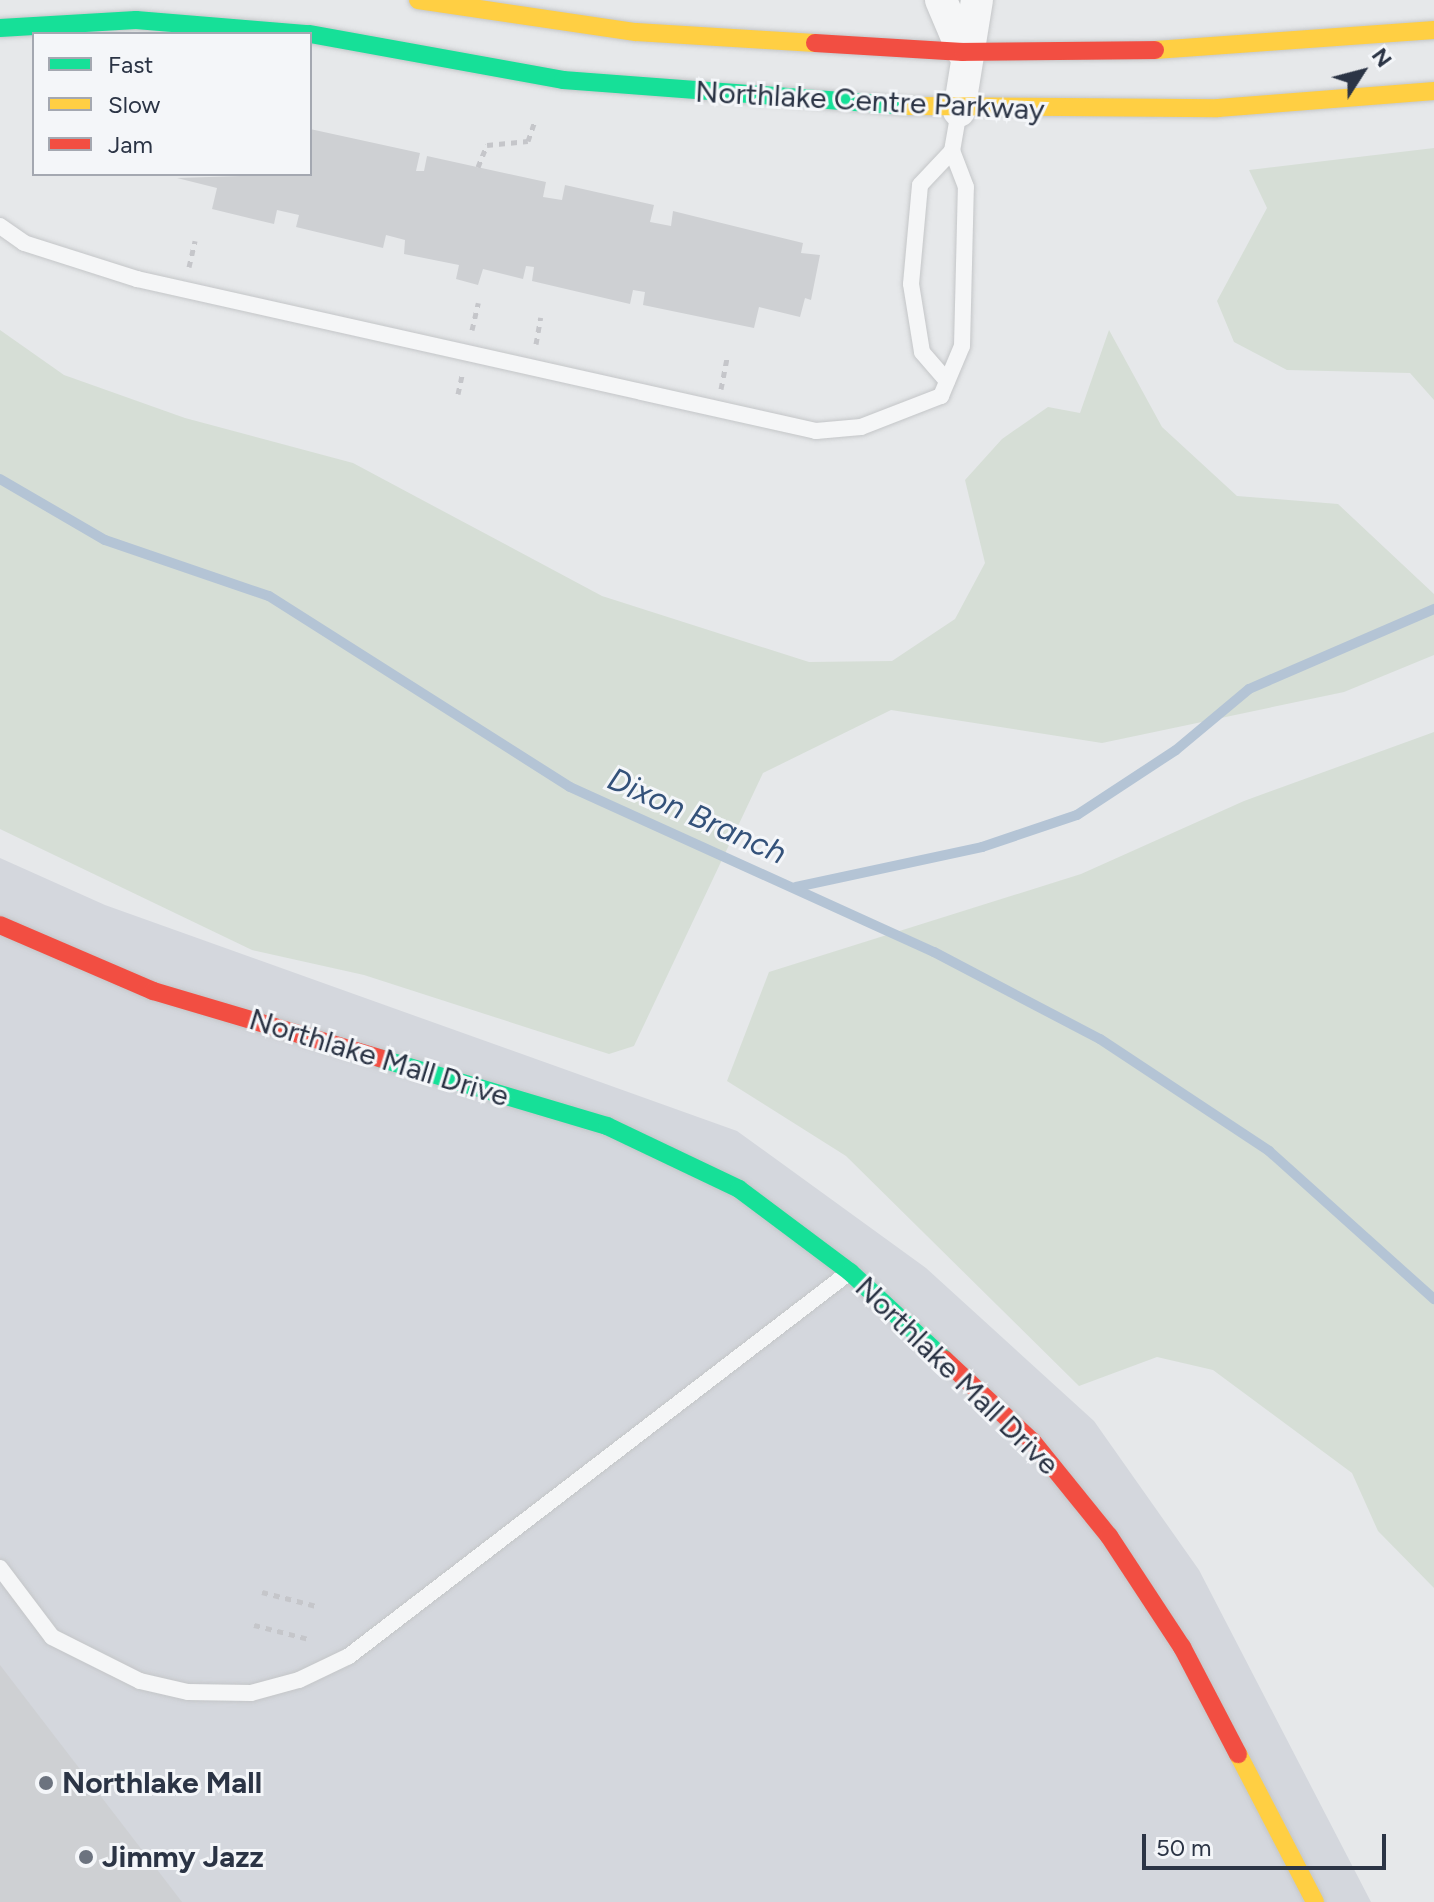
<!DOCTYPE html>
<html>
<head>
<meta charset="utf-8">
<style>
	body { margin:0 }
	#map { position:relative; width:1434px; height:1902px; overflow:hidden; background:#e6e8ea; font-family:Figtree,sans-serif }
	div>[style] { position:absolute }
	.built>* { inset:0; background:#d4d7dd }
	.green>* { inset:0; background:#d6ded6 }
	.stream>* { height:10px; margin:-5px; padding:0 5px; transform-origin:5px; border-radius:5px; background:#b4c4d5 }
	.building>* { inset:0; background:#ced0d3 }
	.path>* { height:5px; margin-top:-2.5px; transform-origin:0; background:repeating-linear-gradient(90deg,#c5c6ca 0 6px,transparent 0 12px) }
	.roads { filter:drop-shadow(0 0 2px #c4c6c8) drop-shadow(0 0 2px #c4c6c8) }
	.lane>* { height:16px; margin:-8px; padding:0 8px; transform-origin:8px; border-radius:8px; background:#f5f6f7 }
	.street>* { height:32px; margin:-16px; padding:0 16px; transform-origin:16px; border-radius:16px; background:#f5f6f7 }
	.fast>* { height:18px; margin:-9px; padding:0 9px; transform-origin:9px; border-radius:9px; background:#16e098 }
	.slow>* { height:18px; margin:-9px; padding:0 9px; transform-origin:9px; border-radius:9px; background:#ffcf43 }
	.jam>* { height:18px; margin:-9px; padding:0 9px; transform-origin:9px; border-radius:9px; background:#f24e42 }
	.dots>* { width:22px; height:22px; translate:-50% -50%; box-sizing:border-box; border:4px solid #f4f6f9; border-radius:50% }
	span { translate:-50% -50%; white-space:nowrap; text-align:center; line-height:1.15; -webkit-text-stroke:6px #f4f6f9; paint-order:stroke }
	.street-label { font-size:30px; color:#2b3445 }
	.poi-label { font-size:30px; color:#2b3445; font-weight:700 }
	.left { translate:0 -50%; text-align:left }
	.water-label { font-size:32px; color:#34527a; font-style:italic }
	.legend { position:absolute; left:32px; top:32px; width:280px; height:144px; box-sizing:border-box; background:#f4f6f9; border:2px solid #a4a8b1; margin:0; padding:10px 14px; list-style:none; font-size:24px; color:#2b3445 }
	.legend li { display:flex; align-items:center; gap:16px; height:40px }
	.legend b { width:40px; border:2px solid #a4a8b1 }
	.north { position:absolute; left:1322px; top:32px; width:80px; height:80px; -webkit-text-stroke:6px #f4f6f9; paint-order:stroke; rotate:54deg; font-size:22px; font-weight:700; line-height:32px; text-align:center; color:#2b3445 }
	.north::after { content:''; display:block; margin:auto; width:28px; height:36px; background:#2b3445; clip-path:polygon(50% 0,100% 100%,50% 72%,0 100%) }
	.scale { position:absolute; left:1142px; top:1834px; width:244px; height:36px; box-sizing:border-box; border:4px solid #2b3445; border-top:0; padding-left:10px; font-size:24px; line-height:28px; white-space:nowrap; color:#2b3445; -webkit-text-stroke:6px #f4f6f9; paint-order:stroke }
</style>
</head>
<body>
<div id="map">
	<div class="built">
		<div style="clip-path:polygon(0 858px,105px 905px,737px 1131px,926px 1268px,1094px 1421px,1199px 1570px,1371px 1902px,0 1902px)"></div>
	</div>
	<div class="green">
		<div style="clip-path:polygon(1434px 148px,1434px 400px,1410px 373px,1287px 370px,1234px 342px,1217px 301px,1267px 208px,1249px 170px)"></div>
		<div style="clip-path:polygon(0 330px,64px 375px,185px 418px,353px 463px,602px 596px,809px 662px,892px 661px,955px 619px,985px 563px,965px 480px,1002px 439px,1048px 407px,1080px 413px,1109px 330px,1162px 427px,1237px 496px,1338px 504px,1434px 594px,1434px 655px,1344px 692px,1102px 743px,891px 710px,763px 773px,634px 1046px,609px 1054px,364px 975px,252px 950px,0 829px)"></div>
		<div style="clip-path:polygon(1434px 732px,1434px 1588px,1378px 1531px,1352px 1473px,1213px 1370px,1157px 1357px,1079px 1386px,846px 1156px,727px 1081px,769px 972px,1081px 874px,1244px 801px)"></div>
	</div>
	<div class="stream">
		<div style="left:0;top:479px;width:121px;rotate:30.2deg"></div>
		<div style="left:105px;top:540px;width:173px;rotate:18.9deg"></div>
		<div style="left:269px;top:596px;width:356px;rotate:32.4deg"></div>
		<div style="left:570px;top:787px;width:400px;rotate:24.4deg"></div>
		<div style="left:934px;top:952px;width:187px;rotate:27.7deg"></div>
		<div style="left:1100px;top:1039px;width:203px;rotate:33.5deg"></div>
		<div style="left:1269px;top:1151px;width:222px;rotate:41.9deg"></div>
		<div style="left:796px;top:887px;width:190px;rotate:-12.1deg"></div>
		<div style="left:982px;top:847px;width:100px;rotate:-18.6deg"></div>
		<div style="left:1077px;top:815px;width:118px;rotate:-33.3deg"></div>
		<div style="left:1176px;top:750px;width:95px;rotate:-39.9deg"></div>
		<div style="left:1249px;top:689px;width:202px;rotate:-23.4deg"></div>
	</div>
	<div class="building">
		<div style="clip-path:polygon(310px 129px,420px 153px,416px 171px,424px 171px,427px 156px,546px 182px,543px 197px,562px 200px,565px 185px,654px 205px,650px 222px,671px 226px,673px 211px,803px 243px,801px 253px,820px 255px,811px 300px,805px 298px,800px 317px,759px 307px,754px 328px,643px 305px,645px 292px,633px 290px,630px 304px,532px 281px,534px 267px,526px 266px,523px 279px,483px 269px,478px 285px,456px 279px,459px 265px,404px 254px,405px 240px,386px 235px,383px 248px,296px 227px,299px 215px,277px 210px,274px 224px,212px 209px,217px 188px,177px 178px,310px 174px)"></div>
		<div style="clip-path:polygon(0 1665px,182px 1902px,0 1902px)"></div>
	</div>
	<div class="path">
		<div style="left:478px;top:167px;width:24px;rotate:-68deg"></div>
		<div style="left:487px;top:145px;width:41px;rotate:-5.6deg"></div>
		<div style="left:528px;top:141px;width:21px;rotate:-71deg"></div>
		<div style="left:189px;top:267px;width:27px;rotate:-77deg"></div>
		<div style="left:472px;top:330px;width:28px;rotate:-77deg"></div>
		<div style="left:536px;top:344px;width:27px;rotate:-80deg"></div>
		<div style="left:721px;top:389px;width:32px;rotate:-79deg"></div>
		<div style="left:458px;top:394px;width:19px;rotate:-78deg"></div>
		<div style="left:262px;top:1592px;width:56px;rotate:14.5deg"></div>
		<div style="left:254px;top:1625px;width:57px;rotate:14.3deg"></div>
	</div>
	<div class="roads">
		<div class="lane">
			<div style="left:0;top:226px;width:29px;rotate:35deg"></div>
			<div style="left:24px;top:243px;width:119px;rotate:17.7deg"></div>
			<div style="left:137px;top:279px;width:696px;rotate:12.62deg"></div>
			<div style="left:816px;top:431px;width:45px;rotate:-5.1deg"></div>
			<div style="left:861px;top:427px;width:86px;rotate:-21.2deg"></div>
			<div style="left:941px;top:396px;width:54px;rotate:-67.2deg"></div>
			<div style="left:962px;top:346px;width:159px;rotate:-88.6deg"></div>
			<div style="left:966px;top:187px;width:39px;rotate:-111deg"></div>
			<div style="left:952px;top:151px;width:41px;rotate:-80.1deg"></div>
			<div style="left:947px;top:381px;width:38px;rotate:-131deg"></div>
			<div style="left:922px;top:352px;width:69px;rotate:-99.2deg"></div>
			<div style="left:911px;top:284px;width:99px;rotate:-84.8deg"></div>
			<div style="left:920px;top:185px;width:47px;rotate:-46.7deg"></div>
			<div style="left:0;top:1568px;width:86px;rotate:53deg"></div>
			<div style="left:52px;top:1637px;width:98px;rotate:26.6deg"></div>
			<div style="left:140px;top:1681px;width:49px;rotate:12.9deg"></div>
			<div style="left:188px;top:1692px;width:63px;rotate:0.9deg"></div>
			<div style="left:251px;top:1693px;width:50px;rotate:-15.2deg"></div>
			<div style="left:299px;top:1680px;width:55px;rotate:-25.6deg"></div>
			<div style="left:349px;top:1656px;width:628px;rotate:-37.49deg"></div>
		</div>
		<div class="street">
			<div style="left:941px;top:0;width:56px;rotate:67.1deg"></div>
			<div style="left:959px;top:111px;width:112px;rotate:-80.8deg"></div>
		</div>
		<div class="fast">
			<div style="left:0;top:28px;width:136px;rotate:-3.4deg"></div>
			<div style="left:136px;top:20px;width:173px;rotate:4.7deg"></div>
			<div style="left:310px;top:34px;width:257px;rotate:10.3deg"></div>
			<div style="left:563px;top:80px;width:346px;rotate:4.3deg"></div>
			<div style="left:382px;top:1059px;width:235px;rotate:16.6deg"></div>
			<div style="left:607px;top:1126px;width:146px;rotate:25.5deg"></div>
			<div style="left:739px;top:1189px;width:139px;rotate:36.8deg"></div>
			<div style="left:850px;top:1272px;width:128px;rotate:42.8deg"></div>
		</div>
		<div class="slow">
			<div style="left:418px;top:0;width:220px;rotate:8.4deg"></div>
			<div style="left:636px;top:32px;width:179px;rotate:3.5deg"></div>
			<div style="left:1155px;top:50px;width:280px;rotate:-4.1deg"></div>
			<div style="left:908px;top:106px;width:310px;rotate:0.4deg"></div>
			<div style="left:1218px;top:108px;width:217px;rotate:-4.5deg"></div>
			<div style="left:1238px;top:1754px;width:167px;rotate:62.5deg"></div>
		</div>
		<div class="jam">
			<div style="left:815px;top:43px;width:148px;rotate:3.5deg"></div>
			<div style="left:963px;top:52px;width:192px;rotate:-0.6deg"></div>
			<div style="left:0;top:925px;width:167px;rotate:23.3deg"></div>
			<div style="left:153px;top:991px;width:239px;rotate:16.5deg"></div>
			<div style="left:944px;top:1359px;width:120px;rotate:43deg"></div>
			<div style="left:1032px;top:1441px;width:122px;rotate:51deg"></div>
			<div style="left:1109px;top:1536px;width:133px;rotate:56.7deg"></div>
			<div style="left:1182px;top:1647px;width:121px;rotate:62.4deg"></div>
		</div>
	</div>
	<div class="dots">
		<div style="left:46px;top:1783px;background:#6c737f"></div>
		<div style="left:86px;top:1857px;background:#6c737f"></div>
	</div>
	<div class="street-label">
		<span style="left:870px;top:101px;rotate:3deg">Northlake Centre Parkway</span>
		<span style="left:379px;top:1058px;rotate:17deg">Northlake Mall Drive</span>
		<span style="left:957px;top:1376px;rotate:44deg">Northlake Mall Drive</span>
	</div>
	<div class="poi-label">
		<span class="left" style="left:62px;top:1783px">Northlake Mall</span>
		<span class="left" style="left:102px;top:1857px">Jimmy Jazz</span>
	</div>
	<div class="water-label">
		<span style="left:697px;top:816px;rotate:24deg">Dixon Branch</span>
	</div>
	<ul class="legend">
	<li><b style="height:10px;background:#16e098"></b>Fast</li>
	<li><b style="height:10px;background:#ffcf43"></b>Slow</li>
	<li><b style="height:10px;background:#f24e42"></b>Jam</li>
	</ul>
	<div class="north">N</div>
	<div class="scale">50 m</div>
</div>
</body>
</html>
